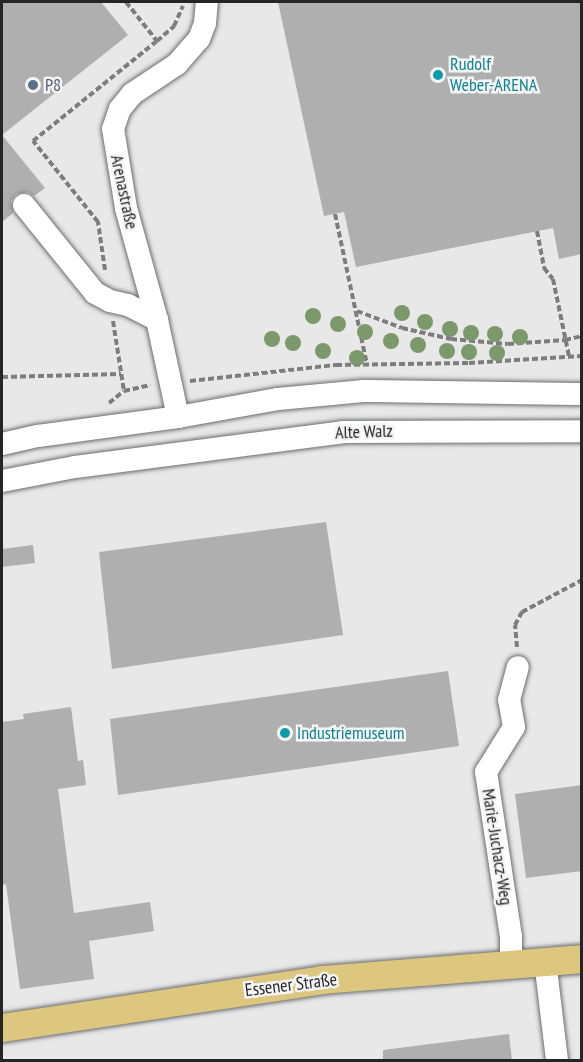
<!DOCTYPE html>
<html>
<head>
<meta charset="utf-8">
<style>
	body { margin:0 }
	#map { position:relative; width:583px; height:1062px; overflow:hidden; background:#e8e8e9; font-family:"PT Sans Narrow",sans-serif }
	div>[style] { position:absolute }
	.building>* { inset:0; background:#afafaf }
	.path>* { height:4px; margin-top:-2px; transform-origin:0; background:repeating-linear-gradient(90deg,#7d7d7e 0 6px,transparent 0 9px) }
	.roads { filter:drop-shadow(0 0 2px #6c6d6e) drop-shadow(0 0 2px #6c6d6e) }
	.minor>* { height:22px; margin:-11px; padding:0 11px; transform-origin:11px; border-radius:11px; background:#fff }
	.major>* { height:28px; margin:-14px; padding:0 14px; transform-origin:14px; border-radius:14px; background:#ddc77e }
	.trees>* { width:16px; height:16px; margin:-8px; border-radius:50%; background:#7c996b }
	.dots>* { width:16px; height:16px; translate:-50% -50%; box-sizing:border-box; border:3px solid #f5f5f6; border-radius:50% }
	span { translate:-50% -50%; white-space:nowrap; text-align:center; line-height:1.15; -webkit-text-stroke:5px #f5f5f6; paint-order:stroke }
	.culture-label { font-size:18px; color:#0d838f }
	.left { translate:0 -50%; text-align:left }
	.service-label { font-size:18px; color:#4e5e75 }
	.street-label { font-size:18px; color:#252526 }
	.frame { position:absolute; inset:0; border:3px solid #252526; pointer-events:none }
</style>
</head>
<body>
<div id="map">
	<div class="building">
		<div style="clip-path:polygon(2px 2px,101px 2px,128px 35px,2px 135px,45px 188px,34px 196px,28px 192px,16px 194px,11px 201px,13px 213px,2px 222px)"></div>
		<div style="clip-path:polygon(278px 2px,582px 2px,582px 254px,559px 259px,553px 228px,356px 267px,344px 212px,324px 216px)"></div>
		<div style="clip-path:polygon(326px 522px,343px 635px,112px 669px,99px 552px)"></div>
		<div style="clip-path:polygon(33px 545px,35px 563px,2px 567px,2px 549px)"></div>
		<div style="clip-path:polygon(448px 671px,459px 746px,118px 795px,110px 719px)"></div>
		<div style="clip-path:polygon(71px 707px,78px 761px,83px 760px,86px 785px,58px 789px,74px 913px,150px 902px,154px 931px,89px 941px,94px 979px,20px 989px,6px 884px,2px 885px,2px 722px,24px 719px,23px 714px)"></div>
		<div style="clip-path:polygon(582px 785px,582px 871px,526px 878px,515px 794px)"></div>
		<div style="clip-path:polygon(509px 1034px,512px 1060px,383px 1060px,383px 1050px)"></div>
	</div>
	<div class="path">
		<div style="left:126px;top:2px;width:50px;rotate:51.5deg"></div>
		<div style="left:335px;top:214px;width:154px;rotate:78deg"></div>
		<div style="left:537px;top:231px;width:38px;rotate:79deg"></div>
		<div style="left:544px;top:268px;width:14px;rotate:51deg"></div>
		<div style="left:553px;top:279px;width:79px;rotate:78.3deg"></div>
		<div style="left:105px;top:270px;width:49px;rotate:-98.3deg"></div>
		<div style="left:98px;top:222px;width:104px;rotate:-128.7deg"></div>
		<div style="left:33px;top:141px;width:159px;rotate:-38.9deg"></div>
		<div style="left:157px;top:41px;width:23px;rotate:-41deg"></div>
		<div style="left:174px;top:26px;width:22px;rotate:-66deg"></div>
		<div style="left:357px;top:311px;width:48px;rotate:20.7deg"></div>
		<div style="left:402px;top:328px;width:50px;rotate:12.7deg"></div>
		<div style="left:451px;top:339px;width:57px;rotate:5deg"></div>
		<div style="left:508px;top:344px;width:57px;rotate:-4deg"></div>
		<div style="left:565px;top:340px;width:17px;rotate:-13deg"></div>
		<div style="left:113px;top:321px;width:71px;rotate:81.1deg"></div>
		<div style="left:124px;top:391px;width:27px;rotate:-13deg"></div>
		<div style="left:2px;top:377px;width:119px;rotate:-1.4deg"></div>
		<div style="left:190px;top:381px;width:147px;rotate:-6.3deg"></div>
		<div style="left:336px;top:365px;width:133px;rotate:-0.9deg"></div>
		<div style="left:469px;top:363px;width:113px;rotate:-3.5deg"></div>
		<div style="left:109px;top:403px;width:19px;rotate:-39deg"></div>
		<div style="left:517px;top:647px;width:22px;rotate:-95deg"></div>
		<div style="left:515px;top:625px;width:15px;rotate:-62deg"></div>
		<div style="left:522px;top:612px;width:68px;rotate:-28.1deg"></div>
	</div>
	<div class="roads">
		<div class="minor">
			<div style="left:24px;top:205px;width:113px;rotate:51.1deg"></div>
			<div style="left:95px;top:293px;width:17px;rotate:28deg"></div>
			<div style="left:110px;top:301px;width:18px;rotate:13deg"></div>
			<div style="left:128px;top:305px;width:33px;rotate:27deg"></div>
			<div style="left:178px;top:417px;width:99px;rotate:-102.2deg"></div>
			<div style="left:157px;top:320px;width:116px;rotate:-105.5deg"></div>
			<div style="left:126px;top:208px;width:80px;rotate:-99.3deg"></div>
			<div style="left:113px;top:129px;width:21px;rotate:-71deg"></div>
			<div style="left:120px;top:109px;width:19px;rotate:-51deg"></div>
			<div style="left:132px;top:94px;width:54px;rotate:-33.7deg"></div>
			<div style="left:177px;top:64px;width:33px;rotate:-49deg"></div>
			<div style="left:199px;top:39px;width:17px;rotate:-69deg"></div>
			<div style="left:205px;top:23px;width:21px;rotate:-85deg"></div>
			<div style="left:2px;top:444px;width:37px;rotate:-13deg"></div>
			<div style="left:38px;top:436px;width:141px;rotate:-7.7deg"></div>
			<div style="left:178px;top:417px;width:102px;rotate:-10.2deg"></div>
			<div style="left:278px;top:399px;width:86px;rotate:-5.3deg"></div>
			<div style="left:364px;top:391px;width:218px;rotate:0.8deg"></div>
			<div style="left:2px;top:481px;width:74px;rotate:-10.9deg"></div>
			<div style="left:75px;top:467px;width:270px;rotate:-7.4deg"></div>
			<div style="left:343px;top:432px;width:239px;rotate:-0.2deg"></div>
			<div style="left:545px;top:961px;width:100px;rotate:83.1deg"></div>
			<div style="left:511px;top:963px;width:26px;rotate:-90deg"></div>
			<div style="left:511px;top:937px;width:167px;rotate:-98.6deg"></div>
			<div style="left:486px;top:772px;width:53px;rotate:-58.1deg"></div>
			<div style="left:514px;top:727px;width:27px;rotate:-100deg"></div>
			<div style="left:509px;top:700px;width:34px;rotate:-75deg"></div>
		</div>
		<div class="major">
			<div style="left:2px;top:1028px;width:324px;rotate:-8.5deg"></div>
			<div style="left:322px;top:980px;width:261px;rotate:-4.6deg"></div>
		</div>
	</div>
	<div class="trees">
		<div style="left:402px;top:313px"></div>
		<div style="left:313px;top:316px"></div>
		<div style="left:425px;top:322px"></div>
		<div style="left:338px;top:324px"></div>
		<div style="left:450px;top:329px"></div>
		<div style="left:365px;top:332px"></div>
		<div style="left:471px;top:333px"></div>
		<div style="left:495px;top:334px"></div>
		<div style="left:520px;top:337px"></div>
		<div style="left:272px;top:339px"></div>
		<div style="left:391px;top:341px"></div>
		<div style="left:293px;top:343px"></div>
		<div style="left:418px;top:345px"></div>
		<div style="left:323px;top:351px"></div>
		<div style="left:447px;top:351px"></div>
		<div style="left:469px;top:352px"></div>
		<div style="left:497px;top:353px"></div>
		<div style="left:357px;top:358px"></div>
	</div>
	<div class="dots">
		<div style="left:438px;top:75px;background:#0f9aa8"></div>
		<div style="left:33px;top:85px;background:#5c6f8a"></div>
		<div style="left:285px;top:733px;background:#0f9aa8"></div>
	</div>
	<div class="culture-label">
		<span class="left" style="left:450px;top:75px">Rudolf<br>Weber-ARENA</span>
		<span class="left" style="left:297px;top:733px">Industriemuseum</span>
	</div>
	<div class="service-label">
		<span class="left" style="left:45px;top:85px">P8</span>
	</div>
	<div class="street-label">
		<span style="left:124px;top:192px;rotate:78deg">Arenastraße</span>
		<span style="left:364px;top:432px;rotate:-2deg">Alte Walz</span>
		<span style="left:497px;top:847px;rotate:81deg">Marie-Juchacz-Weg</span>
		<span style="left:291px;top:985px;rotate:-7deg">Essener Straße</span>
	</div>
	<div class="frame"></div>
</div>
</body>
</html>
